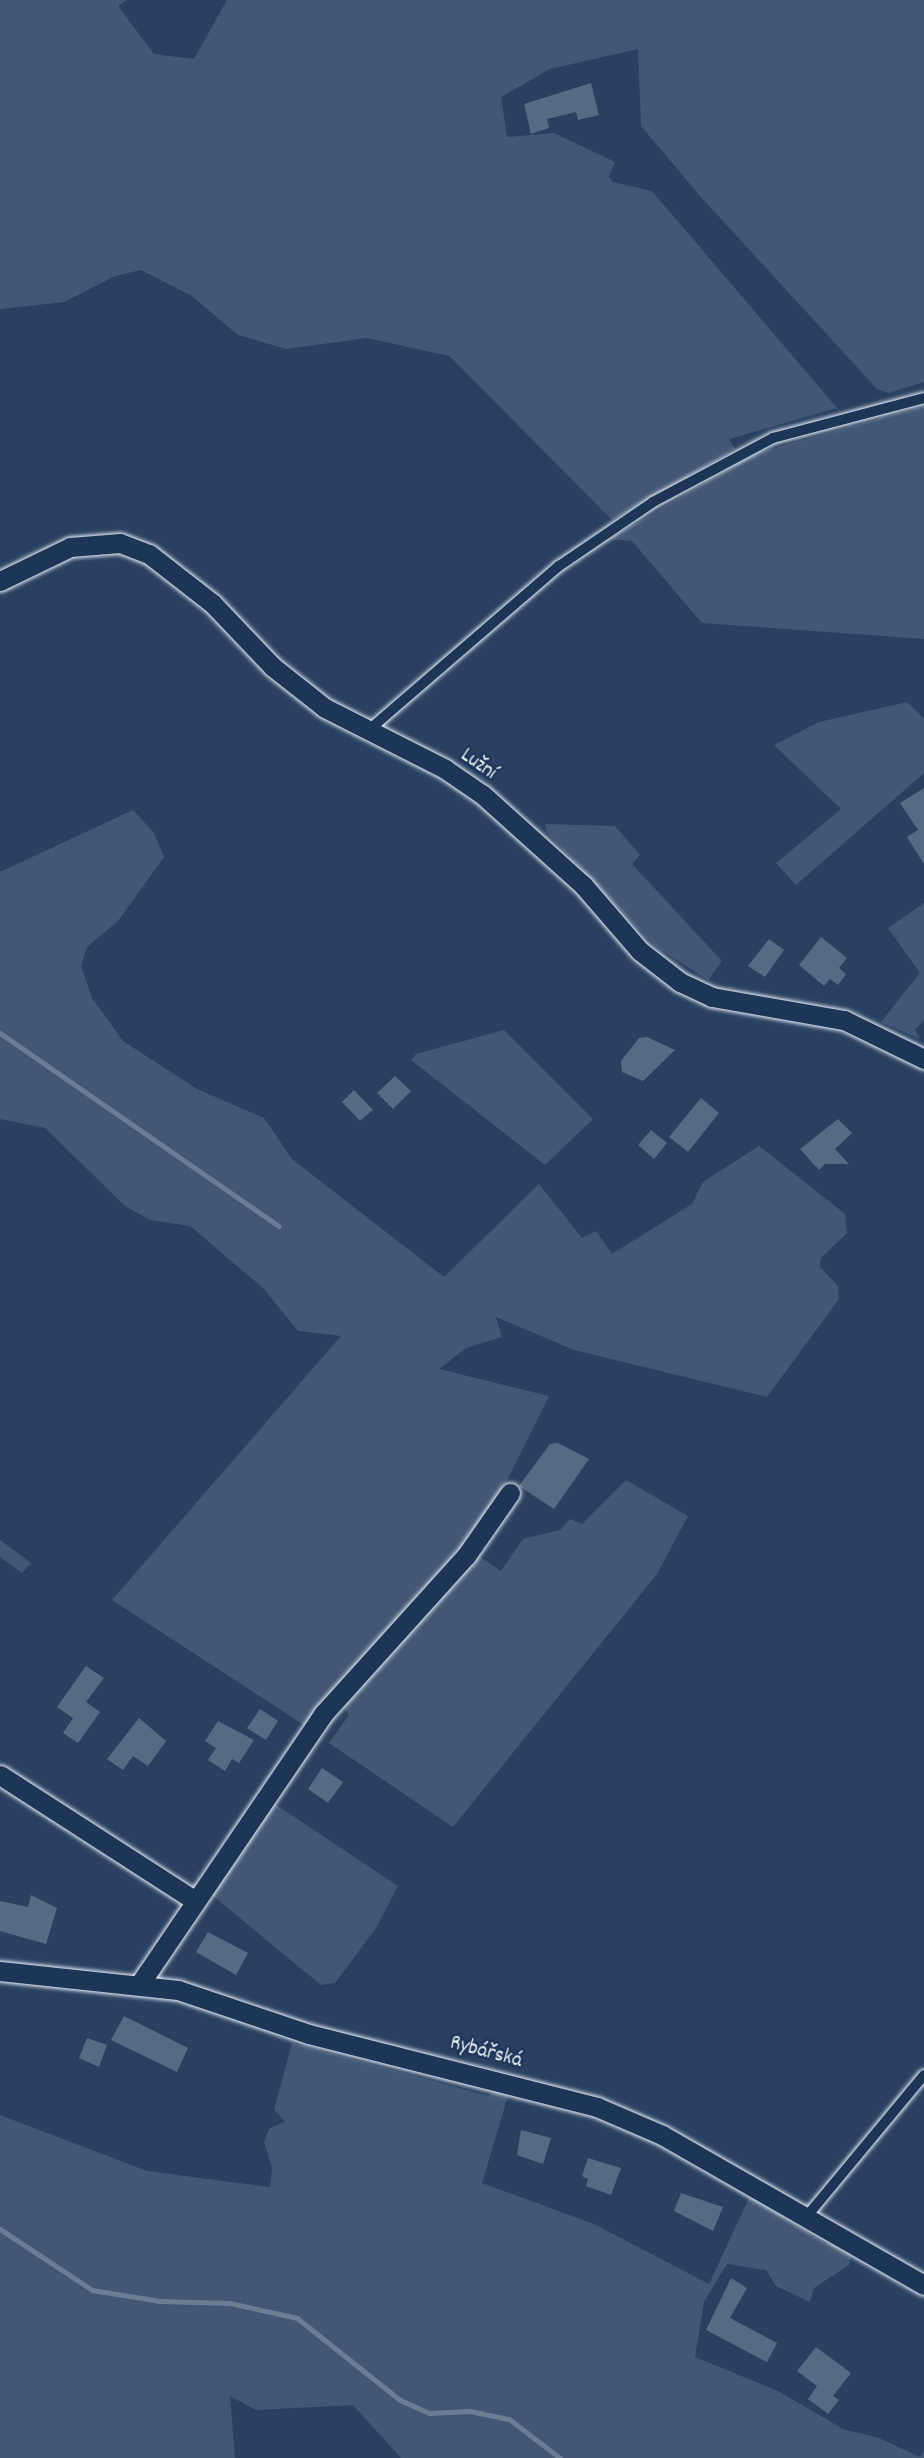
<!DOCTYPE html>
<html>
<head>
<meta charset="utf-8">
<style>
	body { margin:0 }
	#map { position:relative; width:924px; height:2458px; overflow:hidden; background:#294061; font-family:Dekko,sans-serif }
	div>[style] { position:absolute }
	.green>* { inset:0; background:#415774 }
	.stream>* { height:5px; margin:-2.5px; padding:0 2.5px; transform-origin:2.5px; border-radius:2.5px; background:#6b7c95 }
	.building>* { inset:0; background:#556a83 }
	.roads { filter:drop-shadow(0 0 2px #e8f1f8) drop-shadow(0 0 2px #e8f1f8) }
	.service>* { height:10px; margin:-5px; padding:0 5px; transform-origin:5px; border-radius:5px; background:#1d3557 }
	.minor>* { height:19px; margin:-9.5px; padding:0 9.5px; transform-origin:9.5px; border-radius:9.5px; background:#1d3557 }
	span { translate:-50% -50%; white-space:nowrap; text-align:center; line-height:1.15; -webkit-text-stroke:5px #1d3557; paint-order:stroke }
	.street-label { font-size:21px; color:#e8f1f8 }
</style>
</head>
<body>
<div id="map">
	<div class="green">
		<div style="clip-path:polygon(0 0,127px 0,118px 6px,154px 54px,194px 59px,227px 0,924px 0,924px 382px,889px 393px,877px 389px,700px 196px,641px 126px,638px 49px,550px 69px,501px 97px,507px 137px,554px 133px,615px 162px,609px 177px,613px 182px,652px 191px,837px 408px,729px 439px,735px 449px,612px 520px,449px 356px,367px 338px,286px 349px,238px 335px,192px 296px,141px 270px,115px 276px,64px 302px,0 309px)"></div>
		<div style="clip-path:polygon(924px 406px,924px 639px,702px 623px,632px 541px,610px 539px,754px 454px)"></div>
		<div style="clip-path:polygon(907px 702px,924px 719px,924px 773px,796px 885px,776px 863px,841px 809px,774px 745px,819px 722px)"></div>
		<div style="clip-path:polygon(133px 810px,154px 833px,164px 857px,118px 921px,87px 947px,81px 966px,92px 998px,123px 1041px,197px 1089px,264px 1118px,292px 1159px,444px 1277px,539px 1184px,582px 1238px,596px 1231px,612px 1254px,692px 1204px,703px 1182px,759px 1146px,845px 1214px,847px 1233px,821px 1258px,820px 1267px,838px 1286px,839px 1299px,767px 1397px,574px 1350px,496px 1317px,502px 1337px,466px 1348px,439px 1369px,549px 1396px,503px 1488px,464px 1548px,307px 1727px,112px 1600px,341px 1336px,298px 1331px,263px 1288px,190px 1226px,150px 1220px,125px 1206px,45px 1128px,0 1119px,0 872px)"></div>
		<div style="clip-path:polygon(545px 824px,615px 826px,640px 855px,632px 864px,722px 961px,708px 980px,655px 946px,547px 833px)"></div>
		<div style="clip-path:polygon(924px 903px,924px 1020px,915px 1030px,920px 1039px,881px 1022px,920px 973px,888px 928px)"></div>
		<div style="clip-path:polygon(504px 1030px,593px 1119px,545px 1165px,411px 1060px,416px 1054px)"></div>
		<div style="clip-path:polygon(626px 1480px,688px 1516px,657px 1574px,453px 1827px,329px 1743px,349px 1715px,343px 1706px,348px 1699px,474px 1553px,501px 1571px,523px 1539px,560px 1530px,570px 1519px,582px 1524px)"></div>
		<div style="clip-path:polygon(0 1540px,31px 1563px,22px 1573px,0 1557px)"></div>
		<div style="clip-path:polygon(269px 1800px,398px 1886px,376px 1928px,335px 1983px,321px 1985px,212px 1895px)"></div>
		<div style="clip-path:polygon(292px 2043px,488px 2096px,496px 2091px,508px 2096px,482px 2183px,594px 2224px,709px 2284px,750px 2196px,824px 2243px,838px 2246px,851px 2255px,849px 2265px,814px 2288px,810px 2302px,776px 2286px,766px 2270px,727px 2264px,704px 2302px,695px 2357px,778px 2391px,843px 2429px,879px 2438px,920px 2457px,924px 2451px,924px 2458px,401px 2458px,353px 2405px,256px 2410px,230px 2396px,235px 2458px,0 2458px,0 2115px,147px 2171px,270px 2187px,272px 2168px,264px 2142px,269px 2129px,285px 2121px,274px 2110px)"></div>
	</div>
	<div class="stream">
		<div style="left:0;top:1033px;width:339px;rotate:34.7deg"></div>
		<div style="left:0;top:2229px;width:110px;rotate:33.5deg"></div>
		<div style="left:92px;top:2290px;width:69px;rotate:9.2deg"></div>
		<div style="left:160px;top:2301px;width:70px;rotate:1.6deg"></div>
		<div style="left:230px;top:2303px;width:69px;rotate:12.6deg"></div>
		<div style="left:297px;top:2318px;width:132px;rotate:38.5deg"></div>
		<div style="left:400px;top:2400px;width:32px;rotate:24deg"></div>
		<div style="left:429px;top:2413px;width:41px;rotate:-2.8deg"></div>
		<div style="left:470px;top:2411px;width:40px;rotate:12deg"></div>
		<div style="left:509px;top:2419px;width:64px;rotate:37.4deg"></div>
	</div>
	<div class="building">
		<div style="clip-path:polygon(591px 83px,599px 115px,578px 120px,576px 112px,547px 119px,549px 128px,531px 134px,524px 104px)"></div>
		<div style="clip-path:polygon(924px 788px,924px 864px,907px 837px,918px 830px,900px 803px)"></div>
		<div style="clip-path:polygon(821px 937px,847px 958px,839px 968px,846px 974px,838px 985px,830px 979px,824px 986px,799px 965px)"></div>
		<div style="clip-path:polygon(769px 939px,784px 950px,765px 977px,748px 966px)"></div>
		<div style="clip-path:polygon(647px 1037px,675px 1050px,643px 1081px,622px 1072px,621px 1061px,639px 1038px)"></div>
		<div style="clip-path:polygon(395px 1076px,411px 1091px,393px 1109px,377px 1093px)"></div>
		<div style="clip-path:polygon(354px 1090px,373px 1110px,360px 1121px,342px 1102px)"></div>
		<div style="clip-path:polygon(701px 1098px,719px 1113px,688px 1152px,669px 1137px)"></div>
		<div style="clip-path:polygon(838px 1119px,852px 1133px,835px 1149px,849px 1164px,825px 1164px,819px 1170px,800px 1149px)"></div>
		<div style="clip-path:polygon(651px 1130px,667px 1143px,654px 1159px,638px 1145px)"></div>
		<div style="clip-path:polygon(558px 1443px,589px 1459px,554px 1509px,519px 1486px,550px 1444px)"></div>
		<div style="clip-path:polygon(86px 1666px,104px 1678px,86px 1702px,100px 1712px,78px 1743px,63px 1733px,73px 1718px,57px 1707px)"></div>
		<div style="clip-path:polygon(260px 1709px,278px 1721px,266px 1740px,247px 1728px)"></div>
		<div style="clip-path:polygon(139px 1718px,166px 1741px,148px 1766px,133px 1756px,123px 1770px,107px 1759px)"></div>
		<div style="clip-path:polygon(218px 1721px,254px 1740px,239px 1763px,232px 1759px,225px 1771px,208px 1760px,216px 1748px,205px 1741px)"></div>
		<div style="clip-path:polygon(322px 1768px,343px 1782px,328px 1803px,308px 1789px)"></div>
		<div style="clip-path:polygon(31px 1895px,57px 1908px,46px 1944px,0 1931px,0 1901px,28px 1907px)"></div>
		<div style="clip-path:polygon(208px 1932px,248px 1953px,236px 1975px,196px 1952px)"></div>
		<div style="clip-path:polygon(124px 2016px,188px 2048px,177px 2072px,111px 2040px)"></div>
		<div style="clip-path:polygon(87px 2038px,107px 2045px,99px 2067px,79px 2058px)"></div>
		<div style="clip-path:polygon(521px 2130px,551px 2138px,543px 2164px,517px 2155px)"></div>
		<div style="clip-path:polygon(588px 2158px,621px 2168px,611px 2195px,586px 2186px,588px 2179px,582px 2176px)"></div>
		<div style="clip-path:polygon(681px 2193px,723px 2207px,713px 2231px,674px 2211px)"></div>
		<div style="clip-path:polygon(731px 2278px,747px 2288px,730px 2318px,777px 2343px,767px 2362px,706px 2330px)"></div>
		<div style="clip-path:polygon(816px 2347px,851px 2373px,833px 2396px,839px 2400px,828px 2414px,808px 2399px,817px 2386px,797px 2371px)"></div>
	</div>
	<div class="roads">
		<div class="service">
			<div style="left:370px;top:729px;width:250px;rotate:-40.8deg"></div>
			<div style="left:559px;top:566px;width:114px;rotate:-34.2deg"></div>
			<div style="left:653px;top:502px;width:136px;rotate:-28.1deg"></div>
			<div style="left:773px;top:438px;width:156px;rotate:-14.8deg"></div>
			<div style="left:807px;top:2216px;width:183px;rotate:-50.3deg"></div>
		</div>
		<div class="minor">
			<div style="left:0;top:581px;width:78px;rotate:-25.9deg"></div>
			<div style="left:70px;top:547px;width:50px;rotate:-4.6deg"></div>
			<div style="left:120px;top:543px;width:31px;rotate:21deg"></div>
			<div style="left:149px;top:554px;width:80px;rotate:37.9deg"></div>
			<div style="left:212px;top:603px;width:88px;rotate:46.4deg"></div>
			<div style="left:273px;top:667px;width:66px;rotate:38.3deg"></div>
			<div style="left:325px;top:708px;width:135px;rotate:26.9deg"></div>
			<div style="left:445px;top:769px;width:46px;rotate:34.4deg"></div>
			<div style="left:483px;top:795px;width:135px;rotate:42deg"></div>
			<div style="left:583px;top:885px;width:87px;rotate:49.2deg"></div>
			<div style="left:640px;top:951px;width:51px;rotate:37.8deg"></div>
			<div style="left:680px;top:982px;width:35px;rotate:25deg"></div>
			<div style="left:712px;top:997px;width:134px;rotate:9.9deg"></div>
			<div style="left:844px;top:1020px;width:89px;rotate:26deg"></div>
			<div style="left:0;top:1775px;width:231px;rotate:32.8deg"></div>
			<div style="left:0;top:1971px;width:179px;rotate:6.1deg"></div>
			<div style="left:178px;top:1990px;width:138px;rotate:18.6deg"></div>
			<div style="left:309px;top:2034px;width:297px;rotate:14.2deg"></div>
			<div style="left:597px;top:2107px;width:71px;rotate:23.3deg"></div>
			<div style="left:662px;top:2135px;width:302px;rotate:29.8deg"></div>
			<div style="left:139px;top:1985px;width:328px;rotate:-55.8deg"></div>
			<div style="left:323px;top:1714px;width:213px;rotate:-47.9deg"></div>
			<div style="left:466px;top:1556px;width:77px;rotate:-55.1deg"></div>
		</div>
	</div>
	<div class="street-label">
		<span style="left:478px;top:765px;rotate:35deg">Lužní</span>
		<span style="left:486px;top:2053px;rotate:15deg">Rybářská</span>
	</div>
</div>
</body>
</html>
